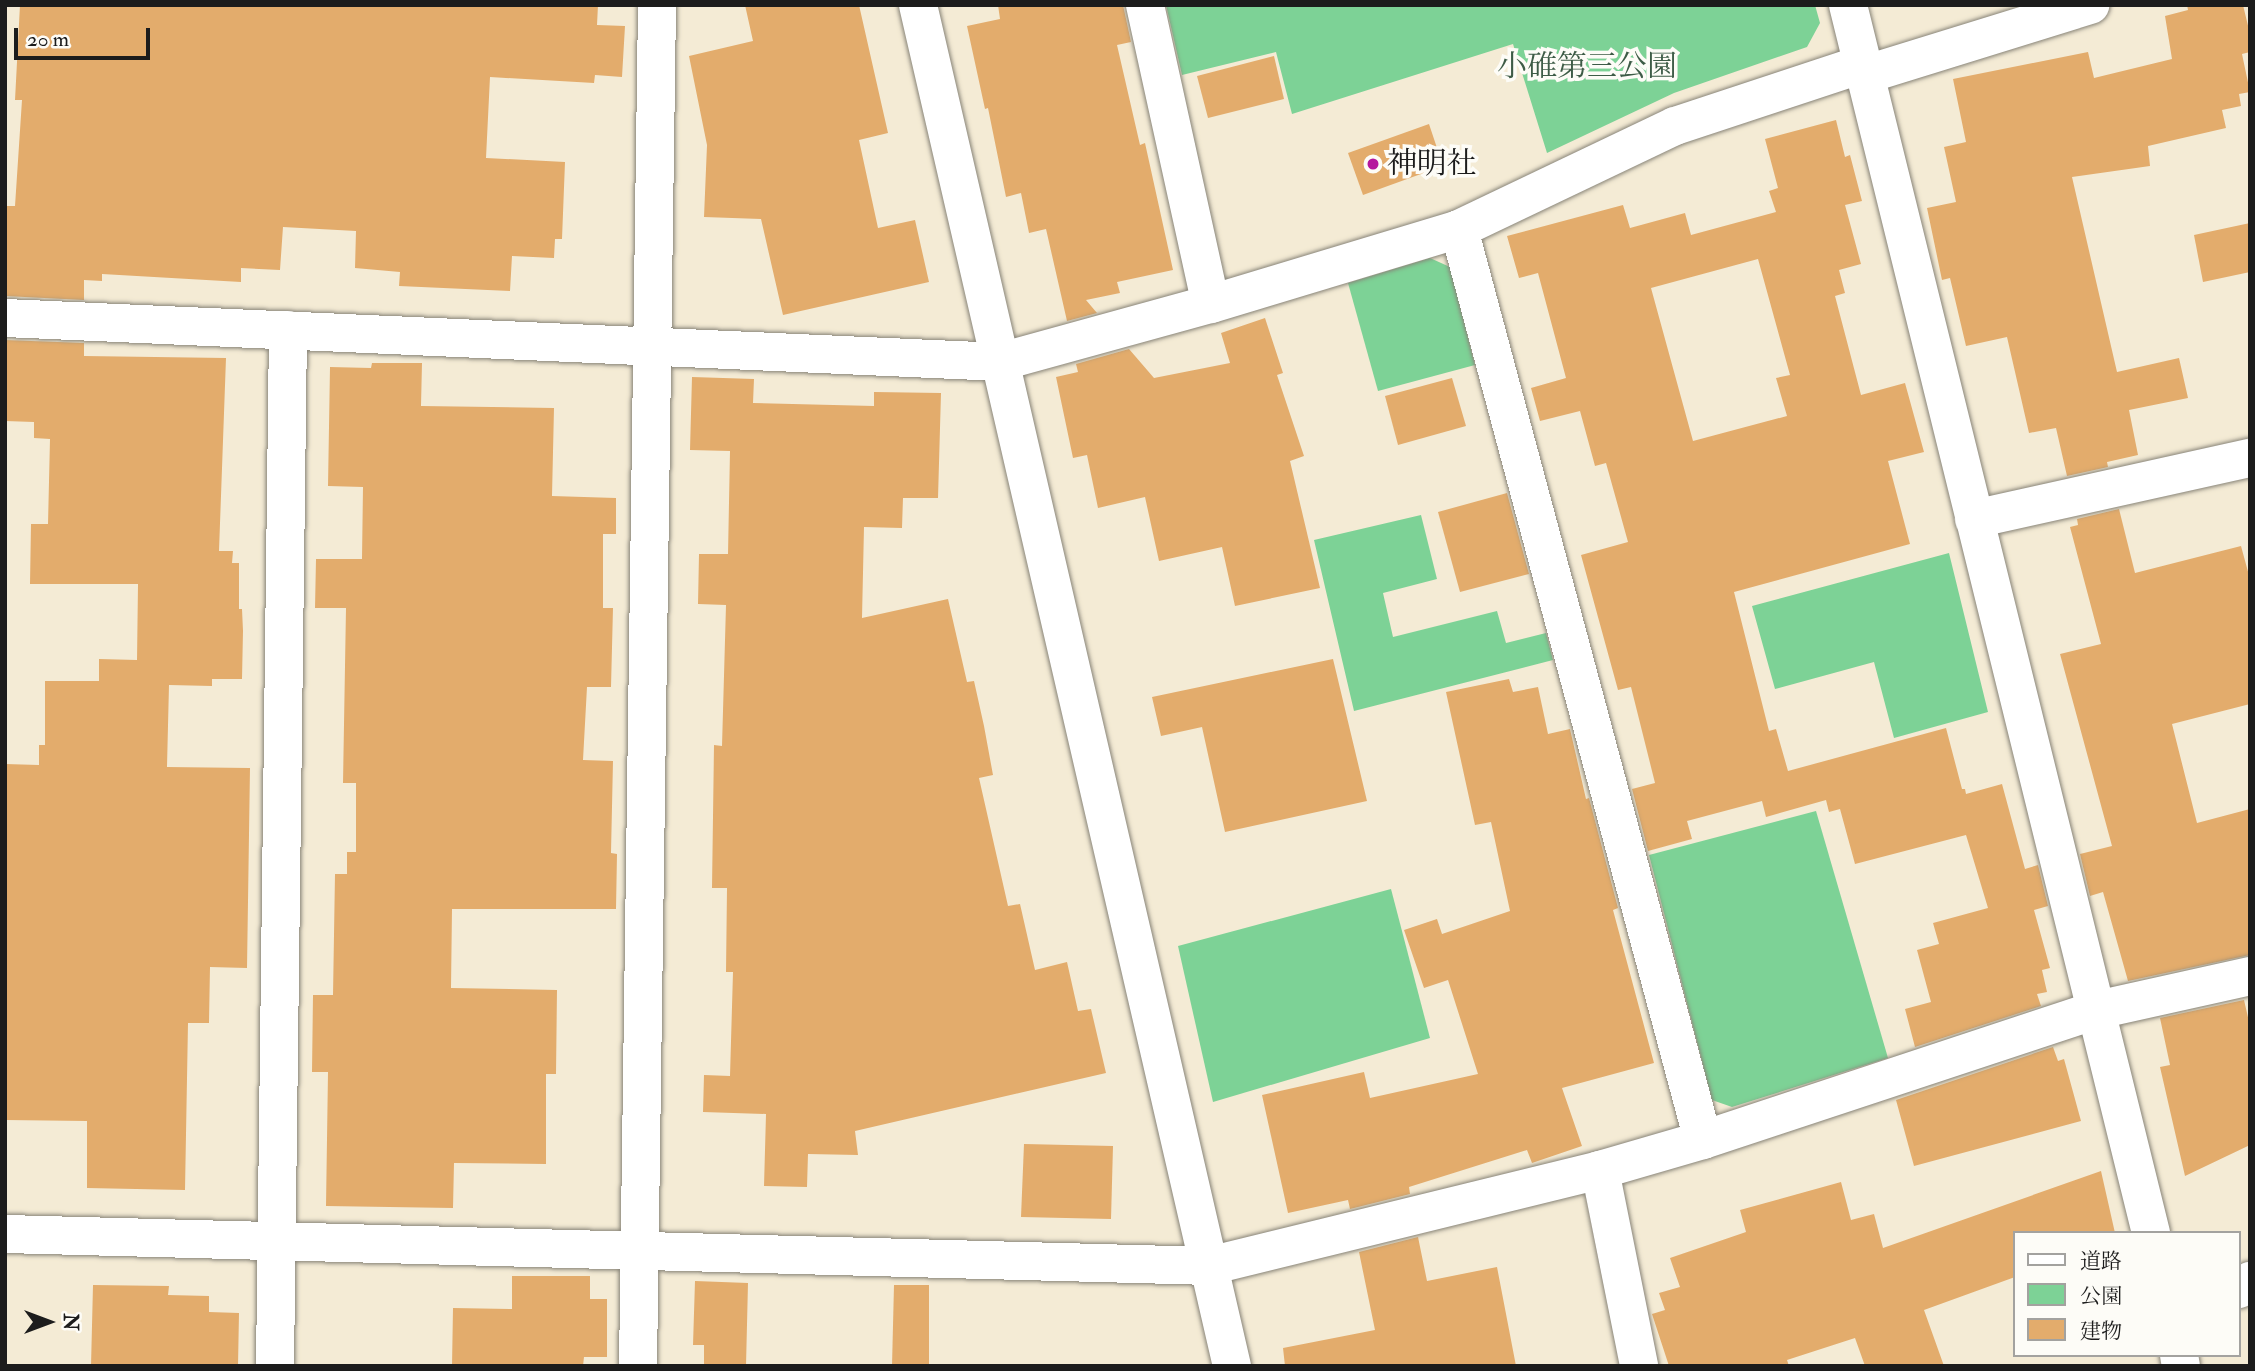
<!DOCTYPE html>
<html>
<head>
<meta charset="utf-8">
<style>
	body { margin:0 }
	#map { position:relative; width:2255px; height:1371px; overflow:hidden; background:#f4ebd5; font-family:"IM FELL Double Pica","Noto Serif JP",serif }
	div>[style] { position:absolute }
	.green>* { inset:0; background:#7dd296 }
	.building>* { inset:0; background:#e3ac6c }
	.roads { filter:drop-shadow(0 0 2px #888478) drop-shadow(0 0 2px #888478) }
	.minor>* { height:38px; margin:-19px; padding:0 19px; transform-origin:19px; border-radius:19px; background:#fff }
	.dots>* { width:19px; height:19px; translate:-50% -50%; box-sizing:border-box; border:4px solid #fdfcf7; border-radius:50% }
	span { translate:-50% -50%; white-space:nowrap; text-align:center; line-height:1.15; -webkit-text-stroke:7px #fdfcf7; paint-order:stroke }
	.park-label { font-size:30px; color:#3e5c47 }
	.poi-label { font-size:30px; color:#1c1c1c }
	.left { translate:0 -50%; text-align:left }
	.frame { position:absolute; inset:0; border:7px solid #1c1c1c; pointer-events:none }
	.legend { position:absolute; left:2013px; top:1231px; width:228px; height:126px; box-sizing:border-box; background:#fdfcf7; border:2px solid #a3a29f; margin:0; padding:9px 12px; list-style:none; font-size:21px; color:#1c1c1c }
	.legend li { display:flex; align-items:center; gap:14px; height:35px }
	.legend b { width:35px; border:2px solid #a3a29f }
	.north { position:absolute; left:14px; top:1287px; width:70px; height:70px; -webkit-text-stroke:5px #fdfcf7; paint-order:stroke; rotate:90deg; font-size:19px; font-weight:700; line-height:28px; text-align:center; color:#1c1c1c }
	.north::after { content:''; display:block; margin:auto; width:24px; height:32px; background:#1c1c1c; clip-path:polygon(50% 0,100% 100%,50% 72%,0 100%) }
	.scale { position:absolute; left:14px; top:28px; width:136px; height:32px; box-sizing:border-box; border:4px solid #1c1c1c; border-top:0; padding-left:9px; font-size:21px; line-height:24px; white-space:nowrap; color:#1c1c1c; -webkit-text-stroke:5px #fdfcf7; paint-order:stroke }
</style>
</head>
<body>
<div id="map">
	<div class="green">
		<div style="clip-path:polygon(1166px 5px,1815px 5px,1820px 23px,1807px 47px,1674px 93px,1547px 153px,1513px 44px,1292px 114px,1276px 52px,1182px 75px)"></div>
		<div style="clip-path:polygon(1430px 258px,1450px 267px,1475px 365px,1378px 391px,1348px 283px)"></div>
		<div style="clip-path:polygon(1421px 515px,1437px 579px,1383px 593px,1393px 637px,1497px 611px,1506px 643px,1546px 633px,1553px 660px,1354px 711px,1314px 540px)"></div>
		<div style="clip-path:polygon(1949px 553px,1988px 712px,1894px 738px,1874px 662px,1775px 689px,1752px 606px)"></div>
		<div style="clip-path:polygon(1816px 811px,1888px 1058px,1732px 1107px,1712px 1100px,1649px 855px)"></div>
		<div style="clip-path:polygon(1391px 889px,1430px 1038px,1213px 1102px,1178px 946px)"></div>
	</div>
	<div class="building">
		<div style="clip-path:polygon(20px 5px,598px 5px,597px 25px,625px 26px,622px 77px,595px 75px,594px 83px,490px 77px,486px 158px,565px 162px,562px 239px,555px 239px,554px 258px,512px 256px,510px 291px,399px 286px,400px 272px,355px 268px,356px 231px,283px 227px,280px 270px,241px 268px,241px 282px,102px 274px,102px 281px,84px 280px,84px 300px,5px 296px,5px 206px,15px 206px,22px 100px,15px 100px)"></div>
		<div style="clip-path:polygon(745px 5px,859px 5px,888px 133px,859px 140px,878px 228px,915px 220px,929px 282px,783px 315px,761px 219px,704px 217px,707px 145px,689px 56px,753px 41px)"></div>
		<div style="clip-path:polygon(998px 5px,1123px 5px,1131px 42px,1117px 45px,1140px 145px,1145px 143px,1173px 270px,1117px 282px,1120px 293px,1086px 300px,1097px 313px,1067px 321px,1046px 229px,1029px 233px,1021px 193px,1006px 197px,988px 108px,985px 109px,967px 26px,1000px 19px)"></div>
		<div style="clip-path:polygon(2187px 5px,2243px 5px,2250px 34px,2250px 52px,2242px 54px,2250px 92px,2239px 94px,2241px 106px,2222px 110px,2226px 128px,2148px 146px,2150px 166px,2072px 177px,2117px 372px,2179px 358px,2188px 398px,2129px 410px,2138px 455px,2107px 462px,2108px 467px,2067px 476px,2056px 428px,2029px 433px,2007px 337px,1966px 346px,1950px 278px,1942px 280px,1927px 208px,1956px 202px,1944px 147px,1966px 142px,1953px 79px,2088px 52px,2094px 78px,2172px 59px,2165px 16px,2188px 10px)"></div>
		<div style="clip-path:polygon(1274px 56px,1284px 99px,1208px 118px,1197px 76px)"></div>
		<div style="clip-path:polygon(evenodd,1836px 120px,1845px 157px,1850px 155px,1862px 201px,1845px 205px,1861px 264px,1839px 270px,1845px 293px,1835px 296px,1861px 395px,1905px 383px,1924px 452px,1888px 461px,1910px 544px,1734px 592px,1769px 731px,1776px 729px,1788px 771px,1946px 728px,1962px 789px,1965px 789px,1966px 794px,2002px 784px,2025px 869px,2038px 865px,2048px 906px,2034px 910px,2050px 968px,2042px 970px,2047px 992px,2037px 994px,2041px 1006px,1915px 1047px,1905px 1009px,1931px 1002px,1917px 950px,1939px 944px,1933px 923px,1988px 908px,1966px 835px,1855px 864px,1840px 809px,1829px 812px,1826px 800px,1766px 817px,1762px 801px,1687px 821px,1692px 839px,1648px 851px,1632px 789px,1655px 783px,1631px 687px,1618px 690px,1581px 555px,1628px 542px,1606px 463px,1595px 466px,1580px 411px,1540px 421px,1531px 388px,1566px 378px,1538px 273px,1519px 278px,1507px 236px,1623px 205px,1630px 228px,1685px 213px,1691px 235px,1776px 212px,1769px 191px,1778px 188px,1765px 139px,1836px 120px,1758px 259px,1790px 375px,1776px 378px,1787px 416px,1693px 441px,1651px 288px,1758px 259px)"></div>
		<div style="clip-path:polygon(1429px 124px,1443px 166px,1363px 195px,1348px 153px)"></div>
		<div style="clip-path:polygon(2250px 223px,2250px 272px,2203px 282px,2194px 235px)"></div>
		<div style="clip-path:polygon(1265px 318px,1283px 373px,1277px 375px,1304px 456px,1290px 461px,1320px 588px,1235px 606px,1222px 547px,1159px 561px,1145px 497px,1098px 508px,1087px 455px,1073px 458px,1056px 377px,1078px 372px,1076px 364px,1129px 349px,1154px 378px,1230px 363px,1221px 333px)"></div>
		<div style="clip-path:polygon(5px 340px,84px 343px,84px 356px,226px 358px,219px 551px,233px 551px,232px 563px,239px 563px,239px 609px,242px 609px,243px 631px,242px 679px,212px 679px,212px 686px,169px 685px,167px 767px,250px 768px,247px 968px,210px 967px,209px 1023px,188px 1023px,185px 1190px,87px 1188px,87px 1121px,5px 1120px,5px 764px,39px 765px,39px 745px,45px 745px,45px 681px,99px 681px,99px 659px,137px 660px,138px 584px,30px 584px,31px 524px,48px 524px,50px 439px,34px 438px,34px 422px,5px 421px)"></div>
		<div style="clip-path:polygon(372px 363px,422px 363px,421px 406px,554px 408px,552px 496px,616px 498px,616px 534px,603px 534px,603px 608px,613px 608px,611px 687px,587px 687px,583px 760px,613px 761px,611px 853px,617px 854px,616px 909px,452px 909px,451px 988px,557px 990px,556px 1074px,546px 1074px,546px 1164px,454px 1163px,453px 1208px,326px 1206px,328px 1072px,312px 1072px,313px 995px,333px 995px,335px 874px,347px 874px,347px 852px,356px 852px,356px 783px,343px 783px,346px 608px,315px 608px,316px 559px,362px 559px,363px 487px,328px 486px,330px 367px,371px 368px)"></div>
		<div style="clip-path:polygon(692px 377px,754px 379px,753px 403px,874px 406px,874px 392px,941px 393px,938px 498px,903px 498px,902px 528px,864px 527px,862px 618px,948px 599px,967px 682px,974px 681px,984px 726px,993px 775px,979px 778px,1008px 906px,1020px 904px,1035px 970px,1067px 962px,1078px 1011px,1091px 1009px,1106px 1073px,855px 1131px,858px 1155px,808px 1154px,807px 1187px,764px 1186px,766px 1114px,703px 1112px,704px 1075px,730px 1076px,733px 972px,726px 972px,727px 888px,712px 888px,714px 745px,722px 746px,726px 605px,698px 604px,699px 554px,728px 554px,730px 451px,690px 450px)"></div>
		<div style="clip-path:polygon(1452px 378px,1466px 426px,1398px 445px,1385px 396px)"></div>
		<div style="clip-path:polygon(1507px 493px,1529px 574px,1460px 592px,1438px 512px)"></div>
		<div style="clip-path:polygon(2119px 509px,2135px 573px,2241px 546px,2250px 579px,2250px 704px,2172px 724px,2197px 823px,2250px 809px,2250px 955px,2128px 981px,2103px 892px,2090px 896px,2080px 854px,2112px 846px,2060px 654px,2101px 644px,2070px 527px,2078px 525px,2077px 519px)"></div>
		<div style="clip-path:polygon(1333px 659px,1367px 801px,1225px 832px,1202px 727px,1161px 736px,1152px 697px)"></div>
		<div style="clip-path:polygon(1509px 679px,1513px 692px,1538px 687px,1548px 734px,1570px 729px,1586px 799px,1589px 798px,1618px 908px,1613px 910px,1654px 1063px,1562px 1088px,1582px 1146px,1532px 1163px,1527px 1150px,1409px 1187px,1410px 1194px,1350px 1209px,1348px 1200px,1288px 1213px,1262px 1095px,1364px 1072px,1370px 1098px,1478px 1074px,1448px 980px,1424px 988px,1404px 930px,1437px 919px,1442px 934px,1510px 911px,1491px 822px,1475px 825px,1446px 692px)"></div>
		<div style="clip-path:polygon(2244px 1000px,2250px 1026px,2250px 1145px,2185px 1176px,2160px 1067px,2170px 1065px,2160px 1018px)"></div>
		<div style="clip-path:polygon(2053px 1047px,2058px 1061px,2064px 1059px,2081px 1121px,1914px 1166px,1896px 1100px)"></div>
		<div style="clip-path:polygon(1024px 1144px,1113px 1146px,1111px 1219px,1021px 1217px)"></div>
		<div style="clip-path:polygon(2101px 1171px,2115px 1233px,2015px 1233px,2015px 1277px,1924px 1310px,1944px 1366px,1865px 1366px,1855px 1338px,1787px 1360px,1789px 1366px,1669px 1366px,1652px 1314px,1665px 1310px,1659px 1293px,1680px 1287px,1670px 1258px,1746px 1232px,1740px 1210px,1841px 1182px,1851px 1220px,1874px 1214px,1883px 1248px)"></div>
		<div style="clip-path:polygon(1418px 1237px,1427px 1281px,1497px 1267px,1516px 1366px,1285px 1366px,1283px 1348px,1375px 1330px,1359px 1252px)"></div>
		<div style="clip-path:polygon(512px 1276px,590px 1276px,590px 1299px,607px 1299px,607px 1357px,584px 1357px,583px 1366px,452px 1366px,453px 1308px,512px 1309px)"></div>
		<div style="clip-path:polygon(695px 1281px,748px 1283px,746px 1366px,704px 1366px,704px 1345px,693px 1345px)"></div>
		<div style="clip-path:polygon(93px 1285px,169px 1286px,168px 1295px,209px 1296px,209px 1312px,239px 1313px,238px 1366px,91px 1366px)"></div>
		<div style="clip-path:polygon(894px 1285px,929px 1285px,929px 1366px,892px 1366px)"></div>
	</div>
	<div class="roads">
		<div class="minor">
			<div style="left:918px;top:5px;width:1397px;rotate:77.01deg"></div>
			<div style="left:1145px;top:5px;width:306px;rotate:77.6deg"></div>
			<div style="left:1848px;top:5px;width:1265px;rotate:76.14deg"></div>
			<div style="left:1864px;top:75px;width:237px;rotate:-17.2deg"></div>
			<div style="left:1459px;top:229px;width:943px;rotate:75.01deg"></div>
			<div style="left:5px;top:318px;width:996px;rotate:2.53deg"></div>
			<div style="left:1000px;top:362px;width:219px;rotate:-15.4deg"></div>
			<div style="left:1211px;top:304px;width:259px;rotate:-16.8deg"></div>
			<div style="left:1459px;top:229px;width:239px;rotate:-25.5deg"></div>
			<div style="left:1675px;top:126px;width:197px;rotate:-18.3deg"></div>
			<div style="left:1974px;top:519px;width:283px;rotate:-12.5deg"></div>
			<div style="left:1600px;top:1170px;width:200px;rotate:78.7deg"></div>
			<div style="left:5px;top:1234px;width:1204px;rotate:1.52deg"></div>
			<div style="left:1209px;top:1266px;width:403px;rotate:-13.8deg"></div>
			<div style="left:1600px;top:1170px;width:107px;rotate:-16.2deg"></div>
			<div style="left:1703px;top:1140px;width:415px;rotate:-18.3deg"></div>
			<div style="left:2097px;top:1010px;width:157px;rotate:-12.5deg"></div>
			<div style="left:2239px;top:1289px;width:14px;rotate:-36deg"></div>
			<div style="left:2179px;top:1355px;width:11px;rotate:80deg"></div>
			<div style="left:275px;top:1366px;width:1036px;rotate:-89.28deg"></div>
			<div style="left:638px;top:1366px;width:1361px;rotate:-89.2deg"></div>
		</div>
	</div>
	<div class="dots">
		<div style="left:1373px;top:164px;background:#b5179e"></div>
	</div>
	<div class="park-label">
		<span style="left:1587px;top:67px">小碓第三公園</span>
	</div>
	<div class="poi-label">
		<span class="left" style="left:1387px;top:164px">神明社</span>
	</div>
	<div class="frame"></div>
	<ul class="legend">
	<li><b style="height:9px;background:#fff"></b>道路</li>
	<li><b style="height:19px;background:#7dd296"></b>公園</li>
	<li><b style="height:19px;background:#e3ac6c"></b>建物</li>
	</ul>
	<div class="north">N</div>
	<div class="scale">20 m</div>
</div>
</body>
</html>
